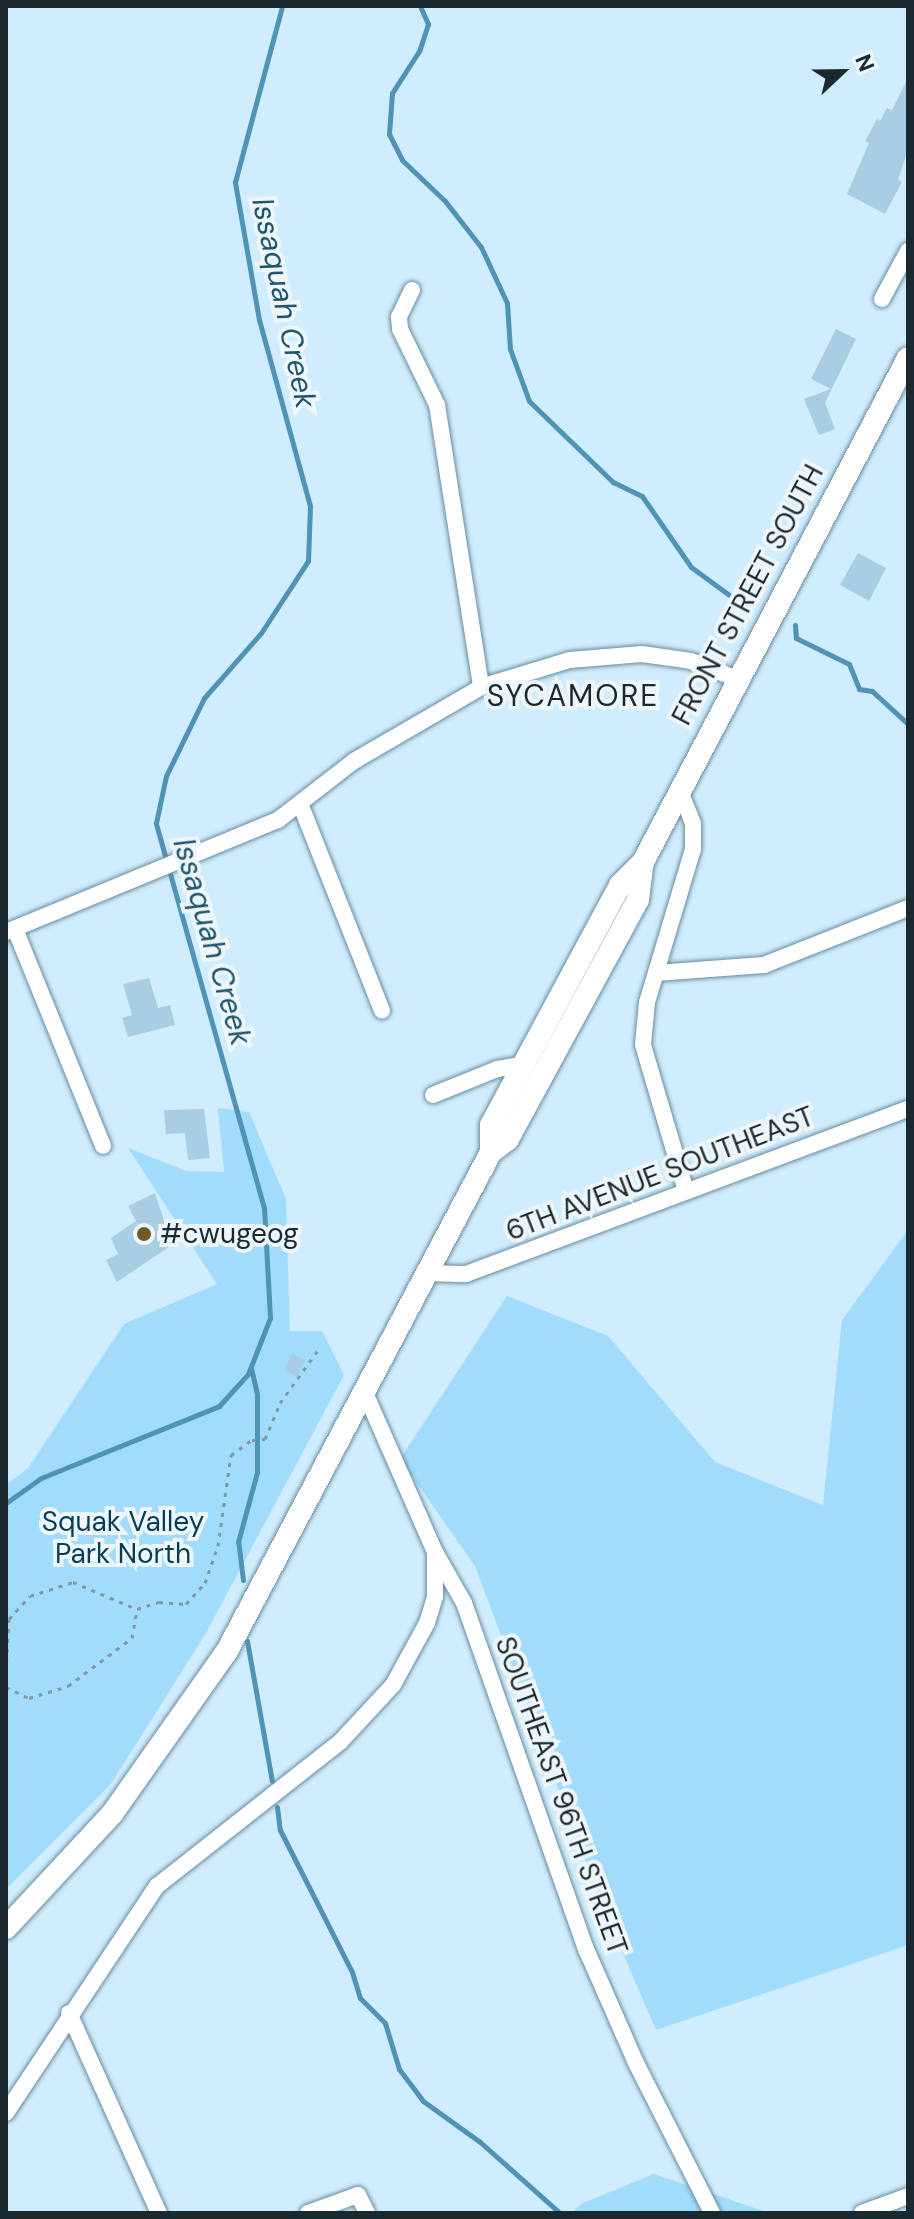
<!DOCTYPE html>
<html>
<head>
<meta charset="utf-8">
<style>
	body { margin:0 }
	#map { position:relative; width:914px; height:2219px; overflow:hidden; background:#cfedfe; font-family:"DM Sans",sans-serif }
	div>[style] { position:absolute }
	.green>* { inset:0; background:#a2dcfd }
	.stream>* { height:5px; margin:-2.5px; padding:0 2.5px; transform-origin:2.5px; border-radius:2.5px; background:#4f93b6 }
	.building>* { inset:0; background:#a9cde2 }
	.path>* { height:3px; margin-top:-1.5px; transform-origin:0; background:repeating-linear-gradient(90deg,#8198a5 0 4px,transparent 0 10px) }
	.roads { filter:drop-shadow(0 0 2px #698b9e) drop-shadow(0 0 2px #698b9e) }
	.minor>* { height:16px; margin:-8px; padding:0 8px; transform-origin:8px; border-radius:8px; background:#fff }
	.major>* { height:22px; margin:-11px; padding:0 11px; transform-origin:11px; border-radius:11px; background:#fff }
	.dots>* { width:22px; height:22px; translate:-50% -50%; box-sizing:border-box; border:4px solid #eff6fa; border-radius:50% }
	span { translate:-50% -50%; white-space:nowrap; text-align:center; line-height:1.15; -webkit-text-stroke:8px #eff6fa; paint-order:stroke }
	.street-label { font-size:28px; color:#1a2930 }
	.poi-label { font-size:28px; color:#1a2930 }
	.left { translate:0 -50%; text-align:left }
	.park-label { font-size:28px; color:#023e57 }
	.water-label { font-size:30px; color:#1f546e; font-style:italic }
	.neighbourhood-label { font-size:30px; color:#1a2930; letter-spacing:2px }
	.frame { position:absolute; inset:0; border:8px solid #1a2930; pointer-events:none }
	.north { position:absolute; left:802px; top:32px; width:80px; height:80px; -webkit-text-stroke:6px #eff6fa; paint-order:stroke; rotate:68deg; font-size:22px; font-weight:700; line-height:32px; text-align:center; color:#1a2930 }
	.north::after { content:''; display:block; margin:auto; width:28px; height:36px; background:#1a2930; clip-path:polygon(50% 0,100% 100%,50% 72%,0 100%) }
</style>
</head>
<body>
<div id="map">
	<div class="green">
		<div style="clip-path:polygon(218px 1108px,249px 1112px,286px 1199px,290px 1331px,322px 1331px,344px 1375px,206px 1633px,111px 1784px,6px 1889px,6px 1485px,28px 1468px,124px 1324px,217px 1284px,128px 1148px,186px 1171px,224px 1172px)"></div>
		<div style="clip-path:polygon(908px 1230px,908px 1945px,656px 2030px,600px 1900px,475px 1566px,400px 1459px,507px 1296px,608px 1336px,715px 1462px,823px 1505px,842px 1320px)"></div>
		<div style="clip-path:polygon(654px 2174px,769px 2213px,571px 2213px,583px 2203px)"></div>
	</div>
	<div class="stream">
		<div style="left:420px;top:6px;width:20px;rotate:66deg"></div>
		<div style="left:428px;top:24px;width:28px;rotate:108deg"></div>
		<div style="left:419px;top:51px;width:50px;rotate:122.7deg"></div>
		<div style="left:392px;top:93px;width:41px;rotate:94.2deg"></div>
		<div style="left:389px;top:134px;width:29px;rotate:63deg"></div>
		<div style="left:402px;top:160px;width:59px;rotate:43.6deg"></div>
		<div style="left:445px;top:201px;width:58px;rotate:52deg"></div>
		<div style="left:481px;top:247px;width:62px;rotate:65.1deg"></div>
		<div style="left:507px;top:303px;width:46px;rotate:86.3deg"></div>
		<div style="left:510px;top:349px;width:55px;rotate:69.9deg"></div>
		<div style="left:529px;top:401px;width:117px;rotate:44deg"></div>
		<div style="left:613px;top:482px;width:32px;rotate:26deg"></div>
		<div style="left:642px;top:496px;width:86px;rotate:55.4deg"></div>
		<div style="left:691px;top:567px;width:66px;rotate:36.3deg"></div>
		<div style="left:795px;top:625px;width:13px;rotate:86deg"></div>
		<div style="left:796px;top:638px;width:59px;rotate:26.1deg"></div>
		<div style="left:849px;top:664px;width:27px;rotate:68deg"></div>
		<div style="left:859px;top:689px;width:13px;rotate:9deg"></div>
		<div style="left:872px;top:691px;width:49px;rotate:42.5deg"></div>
		<div style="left:6px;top:1503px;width:43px;rotate:-35.5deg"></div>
		<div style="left:41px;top:1478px;width:192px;rotate:-22deg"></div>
		<div style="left:219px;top:1406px;width:43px;rotate:-47.8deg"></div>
		<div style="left:248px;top:1374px;width:60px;rotate:-68.6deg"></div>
		<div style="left:270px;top:1318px;width:110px;rotate:-93.1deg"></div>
		<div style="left:264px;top:1208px;width:400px;rotate:-105.7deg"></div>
		<div style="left:156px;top:823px;width:48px;rotate:-78deg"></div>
		<div style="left:166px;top:776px;width:87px;rotate:-64deg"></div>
		<div style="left:204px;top:698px;width:86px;rotate:-48.8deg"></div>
		<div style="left:261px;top:633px;width:86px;rotate:-56.9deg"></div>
		<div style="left:308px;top:561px;width:55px;rotate:-87.9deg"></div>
		<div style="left:310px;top:506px;width:193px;rotate:-105.3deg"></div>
		<div style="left:259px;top:320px;width:140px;rotate:-99.9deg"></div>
		<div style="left:235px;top:182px;width:182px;rotate:-75deg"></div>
		<div style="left:243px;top:1580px;width:38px;rotate:-97deg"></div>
		<div style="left:238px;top:1542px;width:73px;rotate:-74.8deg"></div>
		<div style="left:257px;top:1472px;width:78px;rotate:-90deg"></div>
		<div style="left:257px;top:1394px;width:26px;rotate:-103deg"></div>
		<div style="left:247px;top:1641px;width:142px;rotate:79.9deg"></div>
		<div style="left:277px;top:1807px;width:23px;rotate:83deg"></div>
		<div style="left:280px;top:1830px;width:159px;rotate:63.1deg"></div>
		<div style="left:352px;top:1972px;width:27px;rotate:73deg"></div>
		<div style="left:360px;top:1998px;width:35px;rotate:45deg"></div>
		<div style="left:385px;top:2023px;width:48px;rotate:73.1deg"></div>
		<div style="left:399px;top:2069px;width:40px;rotate:53deg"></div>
		<div style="left:423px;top:2101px;width:70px;rotate:35.7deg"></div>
		<div style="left:480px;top:2142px;width:107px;rotate:41.6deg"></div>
	</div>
	<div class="building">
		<div style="clip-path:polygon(908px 78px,908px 150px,898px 179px,902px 182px,885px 214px,847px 194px,869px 143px,865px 141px,877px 119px,880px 121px,887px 108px,892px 110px)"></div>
		<div style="clip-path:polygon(836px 329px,856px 339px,825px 403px,835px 429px,819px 435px,804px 399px,831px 389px,811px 379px)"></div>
		<div style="clip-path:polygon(858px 553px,886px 568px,869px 601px,840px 585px)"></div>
		<div style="clip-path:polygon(149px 978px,158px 1008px,170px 1005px,175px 1025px,128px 1037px,122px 1018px,132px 1015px,123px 984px)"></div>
		<div style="clip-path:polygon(204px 1109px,210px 1158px,188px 1160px,185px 1133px,166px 1134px,164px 1110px)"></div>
		<div style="clip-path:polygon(155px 1193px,172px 1245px,117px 1282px,106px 1260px,118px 1254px,111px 1238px,136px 1221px,128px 1206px)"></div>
		<div style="clip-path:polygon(292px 1353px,305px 1360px,297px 1377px,284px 1370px)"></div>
	</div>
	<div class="path">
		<div style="left:6px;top:1672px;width:53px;rotate:-86.8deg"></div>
		<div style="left:9px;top:1619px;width:31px;rotate:-48deg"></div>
		<div style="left:30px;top:1596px;width:45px;rotate:-18deg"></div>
		<div style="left:73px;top:1582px;width:69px;rotate:22.9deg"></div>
		<div style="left:137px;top:1609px;width:23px;rotate:-18deg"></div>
		<div style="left:159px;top:1602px;width:27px;rotate:4deg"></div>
		<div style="left:186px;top:1604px;width:28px;rotate:-48deg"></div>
		<div style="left:205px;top:1583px;width:39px;rotate:-71deg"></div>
		<div style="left:218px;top:1546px;width:92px;rotate:-81.9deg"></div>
		<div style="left:231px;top:1455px;width:26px;rotate:-36deg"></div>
		<div style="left:252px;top:1440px;width:13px;rotate:-4deg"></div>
		<div style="left:265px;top:1439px;width:39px;rotate:-67deg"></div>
		<div style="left:280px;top:1403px;width:65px;rotate:-54.4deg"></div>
		<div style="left:6px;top:1687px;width:25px;rotate:26deg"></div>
		<div style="left:29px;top:1698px;width:41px;rotate:-17.1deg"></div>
		<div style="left:68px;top:1686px;width:80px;rotate:-36.9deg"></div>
		<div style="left:132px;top:1638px;width:29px;rotate:-80deg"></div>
	</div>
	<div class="roads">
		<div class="minor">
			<div style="left:412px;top:290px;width:30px;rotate:116deg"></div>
			<div style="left:399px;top:317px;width:12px;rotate:85deg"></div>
			<div style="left:400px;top:329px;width:85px;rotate:64deg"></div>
			<div style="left:437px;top:405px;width:285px;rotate:81.1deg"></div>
			<div style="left:882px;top:299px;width:55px;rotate:-61.6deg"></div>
			<div style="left:680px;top:791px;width:35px;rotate:68deg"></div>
			<div style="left:693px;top:823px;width:26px;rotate:90deg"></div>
			<div style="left:693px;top:849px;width:160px;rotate:106.7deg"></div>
			<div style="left:647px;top:1002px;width:43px;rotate:95.3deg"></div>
			<div style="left:643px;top:1045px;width:152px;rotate:73.6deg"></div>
			<div style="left:301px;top:806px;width:220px;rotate:68.4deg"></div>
			<div style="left:15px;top:929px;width:234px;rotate:67.9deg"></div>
			<div style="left:6px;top:932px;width:294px;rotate:-22.4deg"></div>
			<div style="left:278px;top:820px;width:96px;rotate:-37.8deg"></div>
			<div style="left:354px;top:761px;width:147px;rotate:-30.2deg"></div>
			<div style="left:481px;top:687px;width:93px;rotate:-16.9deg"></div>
			<div style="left:570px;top:660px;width:72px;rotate:-4.8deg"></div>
			<div style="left:642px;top:654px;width:49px;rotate:8.1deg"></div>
			<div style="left:691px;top:661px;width:49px;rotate:21.4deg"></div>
			<div style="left:656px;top:973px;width:108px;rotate:-4.2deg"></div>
			<div style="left:764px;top:965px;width:155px;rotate:-21.6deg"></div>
			<div style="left:433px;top:1095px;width:69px;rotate:-22.1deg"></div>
			<div style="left:497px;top:1069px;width:27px;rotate:-10deg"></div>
			<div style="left:428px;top:1273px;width:38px;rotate:2deg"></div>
			<div style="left:466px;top:1274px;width:472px;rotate:-20.5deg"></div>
			<div style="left:366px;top:1395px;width:171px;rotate:66.3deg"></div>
			<div style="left:435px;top:1552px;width:59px;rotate:60.4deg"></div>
			<div style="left:464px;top:1603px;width:367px;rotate:70.6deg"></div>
			<div style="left:586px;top:1949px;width:124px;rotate:66.3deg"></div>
			<div style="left:636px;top:2063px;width:168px;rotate:63.1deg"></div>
			<div style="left:69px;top:2013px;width:219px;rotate:65.8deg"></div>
			<div style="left:6px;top:2113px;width:273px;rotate:-56.4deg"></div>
			<div style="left:157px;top:1886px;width:233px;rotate:-38.2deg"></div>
			<div style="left:340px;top:1742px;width:78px;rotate:-47.1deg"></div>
			<div style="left:393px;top:1685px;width:71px;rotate:-61.3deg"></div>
			<div style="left:427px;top:1623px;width:28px;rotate:-73deg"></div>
			<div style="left:435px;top:1596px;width:40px;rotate:-90deg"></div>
			<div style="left:308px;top:2213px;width:53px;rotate:-19.8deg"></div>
			<div style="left:358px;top:2195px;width:20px;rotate:63deg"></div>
			<div style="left:862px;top:2213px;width:49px;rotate:-20.3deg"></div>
		</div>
		<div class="major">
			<div style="left:491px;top:1152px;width:27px;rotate:-90deg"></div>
			<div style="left:491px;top:1125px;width:272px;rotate:-61.7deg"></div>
			<div style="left:620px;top:885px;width:33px;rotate:-45deg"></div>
			<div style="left:643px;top:862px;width:569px;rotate:-62.26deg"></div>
			<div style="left:6px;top:1928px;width:156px;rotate:-47.1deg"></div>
			<div style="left:112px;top:1814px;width:199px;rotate:-54.8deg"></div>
			<div style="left:227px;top:1651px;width:565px;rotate:-62.12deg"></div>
			<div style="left:491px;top:1152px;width:21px;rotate:-37deg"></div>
			<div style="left:508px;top:1139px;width:272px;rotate:-61.5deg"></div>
			<div style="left:638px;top:900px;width:38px;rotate:-83deg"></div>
		</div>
	</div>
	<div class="dots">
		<div style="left:144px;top:1234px;background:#71592a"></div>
	</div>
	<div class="street-label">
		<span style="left:748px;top:595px;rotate:-62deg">FRONT STREET SOUTH</span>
		<span style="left:660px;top:1174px;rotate:-21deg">6TH AVENUE SOUTHEAST</span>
		<span style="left:561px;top:1796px;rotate:70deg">SOUTHEAST 96TH STREET</span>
	</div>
	<div class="poi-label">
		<span class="left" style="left:160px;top:1234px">#cwugeog</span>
	</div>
	<div class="park-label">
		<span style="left:123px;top:1538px">Squak Valley<br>Park North</span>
	</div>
	<div class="water-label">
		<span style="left:284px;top:303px;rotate:78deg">Issaquah Creek</span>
		<span style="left:212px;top:942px;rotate:74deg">Issaquah Creek</span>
	</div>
	<div class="neighbourhood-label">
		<span style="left:573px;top:696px">SYCAMORE</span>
	</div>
	<div class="frame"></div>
	<div class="north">N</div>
</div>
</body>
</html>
